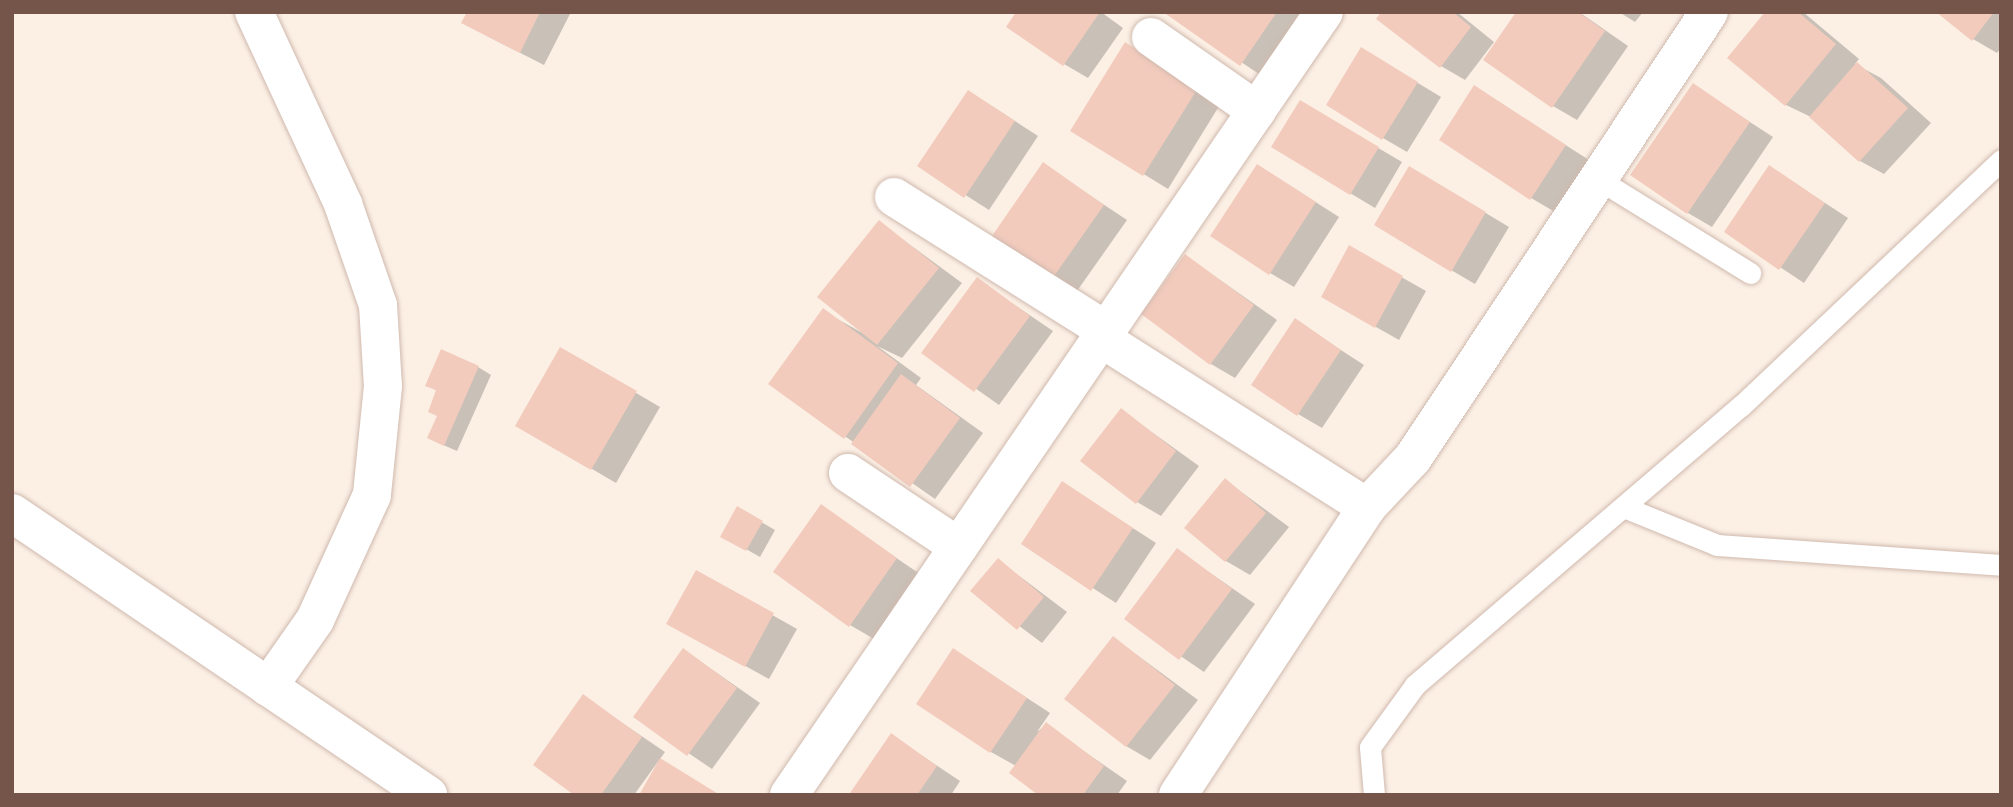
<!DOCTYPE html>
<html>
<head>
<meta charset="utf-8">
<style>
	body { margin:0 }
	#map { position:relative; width:2013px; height:807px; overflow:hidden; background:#fcf0e5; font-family:Roboto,sans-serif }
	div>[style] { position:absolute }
	.shadow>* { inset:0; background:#0003 }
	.building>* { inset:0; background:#f2cbbd }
	.roads { filter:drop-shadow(0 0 2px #d0b9ae) drop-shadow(0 0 2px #d0b9ae) }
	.lane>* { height:21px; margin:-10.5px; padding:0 10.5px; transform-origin:10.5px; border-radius:10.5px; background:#fff }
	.street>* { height:38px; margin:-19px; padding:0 19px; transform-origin:19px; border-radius:19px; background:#fff }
	.secondary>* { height:38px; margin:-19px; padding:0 19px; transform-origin:19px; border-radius:19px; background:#fff }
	span { translate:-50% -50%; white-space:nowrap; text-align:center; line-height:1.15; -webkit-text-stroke:5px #fff5ec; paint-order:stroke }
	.frame { position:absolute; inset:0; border:14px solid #75544a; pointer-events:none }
</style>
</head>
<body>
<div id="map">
	<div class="shadow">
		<div style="clip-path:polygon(469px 12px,571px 12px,544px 65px,487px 36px)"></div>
		<div style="clip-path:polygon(1018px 12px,1101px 12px,1123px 28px,1088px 78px,1064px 64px)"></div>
		<div style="clip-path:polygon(1166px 12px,1307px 12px,1265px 78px)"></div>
		<div style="clip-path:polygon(1384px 12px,1457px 12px,1494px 42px,1465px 80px,1441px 66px)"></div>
		<div style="clip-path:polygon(1518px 12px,1579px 12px,1628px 46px,1577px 120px,1553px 106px)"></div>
		<div style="clip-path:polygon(1619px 12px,1643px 12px,1635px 22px)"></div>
		<div style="clip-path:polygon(1768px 12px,1803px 12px,1859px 59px,1855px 64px,1881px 78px,1931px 123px,1884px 174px,1860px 161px,1811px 117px,1786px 105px)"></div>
		<div style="clip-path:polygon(1939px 12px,2001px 12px,2001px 48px,1997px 53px,1973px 39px)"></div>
		<div style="clip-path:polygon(1149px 58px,1221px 103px,1168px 189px,1072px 130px)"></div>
		<div style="clip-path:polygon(1385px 63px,1441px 97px,1407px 152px,1383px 138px)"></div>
		<div style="clip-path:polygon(1693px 85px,1773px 137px,1712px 227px,1688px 213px)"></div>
		<div style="clip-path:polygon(1475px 87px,1589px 160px,1555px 212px,1531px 198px)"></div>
		<div style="clip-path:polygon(1300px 102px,1402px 162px,1375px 208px,1273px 147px)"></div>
		<div style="clip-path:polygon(992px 106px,1038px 136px,989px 210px,920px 166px)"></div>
		<div style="clip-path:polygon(1044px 165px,1127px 220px,1077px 291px,1053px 277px)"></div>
		<div style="clip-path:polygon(1770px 167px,1848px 218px,1804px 283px,1726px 231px)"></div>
		<div style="clip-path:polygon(1281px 180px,1339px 217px,1294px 287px,1270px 273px)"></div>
		<div style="clip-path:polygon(1434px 182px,1509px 227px,1475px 284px,1451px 270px)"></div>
		<div style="clip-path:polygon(879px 222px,962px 283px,902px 358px,877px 346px,921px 378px,916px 385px,983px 433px,935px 499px,770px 384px,823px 311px,868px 336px)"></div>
		<div style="clip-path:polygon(1350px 248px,1426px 291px,1399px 340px,1323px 297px)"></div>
		<div style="clip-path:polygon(1186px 256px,1277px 320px,1235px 378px,1211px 364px)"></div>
		<div style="clip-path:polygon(978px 280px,1053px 331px,999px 405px,924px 352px)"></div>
		<div style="clip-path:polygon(1296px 321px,1364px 365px,1322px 428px,1298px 414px)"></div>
		<div style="clip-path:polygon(561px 349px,660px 407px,616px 483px,517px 425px)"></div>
		<div style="clip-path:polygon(478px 367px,491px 375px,457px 451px,441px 444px,437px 391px,427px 385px)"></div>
		<div style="clip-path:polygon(1121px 410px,1199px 466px,1161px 516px,1137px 502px)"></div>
		<div style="clip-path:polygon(1225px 480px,1289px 527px,1250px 575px,1226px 561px)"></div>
		<div style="clip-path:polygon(1063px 483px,1156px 543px,1116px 603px,1023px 543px)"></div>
		<div style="clip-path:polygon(821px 507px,920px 574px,874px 639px,850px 625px)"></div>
		<div style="clip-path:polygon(738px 509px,775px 530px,760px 557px,723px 536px)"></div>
		<div style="clip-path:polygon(1177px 550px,1255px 604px,1204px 672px,1126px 619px)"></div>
		<div style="clip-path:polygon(998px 560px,1067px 612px,1042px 643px,973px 591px)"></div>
		<div style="clip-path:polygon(696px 572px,797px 629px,769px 679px,693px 637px)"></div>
		<div style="clip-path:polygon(1114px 638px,1198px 700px,1150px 760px,1126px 746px)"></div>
		<div style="clip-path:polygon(684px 650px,760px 703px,712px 769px,635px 717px)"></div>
		<div style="clip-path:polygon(977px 665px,1050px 713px,1037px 732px,1046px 725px,1127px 781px,1117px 795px,1040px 795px,1016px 766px,991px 752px)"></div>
		<div style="clip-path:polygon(584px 697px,665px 752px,634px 795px,577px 795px)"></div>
		<div style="clip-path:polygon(891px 735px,960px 781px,951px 795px,856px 795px)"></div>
	</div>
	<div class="building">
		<div style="clip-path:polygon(467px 12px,540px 12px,520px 53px,461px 23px)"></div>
		<div style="clip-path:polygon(1016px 12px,1100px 12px,1063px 66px,1006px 27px)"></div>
		<div style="clip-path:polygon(1163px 12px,1277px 12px,1240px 66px)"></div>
		<div style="clip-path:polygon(1381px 12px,1453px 12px,1471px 27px,1440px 68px,1376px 19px)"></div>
		<div style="clip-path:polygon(1516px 12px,1578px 12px,1605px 31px,1552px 108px,1483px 60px)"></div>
		<div style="clip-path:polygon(1765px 12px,1798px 12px,1836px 44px,1785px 106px,1727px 58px)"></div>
		<div style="clip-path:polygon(1936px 12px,1994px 12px,1972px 41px)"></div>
		<div style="clip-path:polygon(1125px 42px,1198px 88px,1143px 176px,1070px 131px)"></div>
		<div style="clip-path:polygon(1361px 47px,1418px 82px,1382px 140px,1326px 105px)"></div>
		<div style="clip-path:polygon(1857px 62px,1908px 108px,1859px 162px,1809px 117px)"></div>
		<div style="clip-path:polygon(1693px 83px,1750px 122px,1687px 214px,1630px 175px)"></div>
		<div style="clip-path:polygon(1474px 85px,1566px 145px,1530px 200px,1439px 140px)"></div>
		<div style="clip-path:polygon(968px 90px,1015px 121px,964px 198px,917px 166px)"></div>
		<div style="clip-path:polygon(1300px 100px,1379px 147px,1350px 195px,1271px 147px)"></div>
		<div style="clip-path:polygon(1043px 162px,1104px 205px,1052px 279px,992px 236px)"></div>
		<div style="clip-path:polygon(1257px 164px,1316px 202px,1269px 275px,1210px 236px)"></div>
		<div style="clip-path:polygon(1769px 165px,1825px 203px,1779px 270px,1724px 232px)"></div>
		<div style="clip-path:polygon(1409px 166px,1486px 212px,1451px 272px,1374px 225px)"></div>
		<div style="clip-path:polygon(879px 220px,939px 268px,877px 345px,817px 297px)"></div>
		<div style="clip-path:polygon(1349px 245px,1403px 276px,1375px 328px,1321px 297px)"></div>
		<div style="clip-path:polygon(1185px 254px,1254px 305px,1210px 365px,1141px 314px)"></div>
		<div style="clip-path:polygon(977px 277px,1030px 316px,974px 392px,921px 353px)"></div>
		<div style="clip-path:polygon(823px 308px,898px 363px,844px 439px,768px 384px)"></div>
		<div style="clip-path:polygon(1295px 318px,1341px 350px,1297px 416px,1251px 385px)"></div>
		<div style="clip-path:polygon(560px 347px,637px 391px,591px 470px,515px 426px)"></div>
		<div style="clip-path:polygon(441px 349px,479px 366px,444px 446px,427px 438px,437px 416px,428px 412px,436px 390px,425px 386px)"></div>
		<div style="clip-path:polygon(901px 374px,960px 418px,910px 487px,851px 444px)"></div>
		<div style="clip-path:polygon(1121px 408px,1176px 451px,1136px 504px,1080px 461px)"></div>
		<div style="clip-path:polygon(1225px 478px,1266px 513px,1225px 562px,1184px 528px)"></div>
		<div style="clip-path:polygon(1062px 481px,1133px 528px,1091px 591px,1021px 544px)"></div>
		<div style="clip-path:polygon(821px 504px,897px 558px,849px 627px,773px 572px)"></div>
		<div style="clip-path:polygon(737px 506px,763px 521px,746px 551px,720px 537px)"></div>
		<div style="clip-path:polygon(1177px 548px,1232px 589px,1179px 660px,1124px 619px)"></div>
		<div style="clip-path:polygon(998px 558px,1044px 597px,1017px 630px,970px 591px)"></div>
		<div style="clip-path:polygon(696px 570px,774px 613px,745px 667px,666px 624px)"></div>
		<div style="clip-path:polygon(1113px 636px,1175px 685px,1126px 747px,1064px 699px)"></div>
		<div style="clip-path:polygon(683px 648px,737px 688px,687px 756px,633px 717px)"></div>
		<div style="clip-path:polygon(953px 648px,1027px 698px,990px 753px,916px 704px)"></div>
		<div style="clip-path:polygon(583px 694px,642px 737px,601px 795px,574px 795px,533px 765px)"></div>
		<div style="clip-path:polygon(1046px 722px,1104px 766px,1083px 795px,1038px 795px,1009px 773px)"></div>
		<div style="clip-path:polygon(891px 733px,937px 766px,917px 795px,853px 795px,850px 793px)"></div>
		<div style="clip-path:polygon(660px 758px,720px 795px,639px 795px)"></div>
	</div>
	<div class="roads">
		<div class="lane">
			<div style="left:1598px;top:179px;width:179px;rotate:31.7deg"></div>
			<div style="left:1626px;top:508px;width:98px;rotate:22.1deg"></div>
			<div style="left:1717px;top:545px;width:285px;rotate:4deg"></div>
			<div style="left:1374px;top:795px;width:48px;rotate:-94.8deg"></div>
			<div style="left:1370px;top:747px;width:77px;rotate:-54deg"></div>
			<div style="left:1415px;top:685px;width:429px;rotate:-40.6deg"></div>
			<div style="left:1741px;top:406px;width:358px;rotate:-43.4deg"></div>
		</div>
		<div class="street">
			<div style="left:254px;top:12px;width:212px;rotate:65.1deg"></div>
			<div style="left:343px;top:204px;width:107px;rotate:70.9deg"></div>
			<div style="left:378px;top:305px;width:81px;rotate:86.5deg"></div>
			<div style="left:383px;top:386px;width:110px;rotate:95.8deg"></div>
			<div style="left:372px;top:495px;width:137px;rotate:114.5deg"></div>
			<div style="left:315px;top:620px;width:82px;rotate:125deg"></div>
			<div style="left:1151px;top:37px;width:129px;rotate:34.9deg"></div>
			<div style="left:894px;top:197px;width:252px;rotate:32.2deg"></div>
			<div style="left:1102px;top:339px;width:314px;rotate:32.4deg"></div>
			<div style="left:848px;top:473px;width:133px;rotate:33.7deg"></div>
			<div style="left:789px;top:795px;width:948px;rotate:-55.66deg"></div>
			<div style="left:1178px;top:795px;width:344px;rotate:-56.7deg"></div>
			<div style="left:1367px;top:507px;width:67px;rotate:-46.8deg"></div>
			<div style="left:1413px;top:458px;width:535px;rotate:-56.43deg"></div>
		</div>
		<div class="secondary">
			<div style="left:12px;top:513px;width:503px;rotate:34.13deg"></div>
		</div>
	</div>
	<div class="frame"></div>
</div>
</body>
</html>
